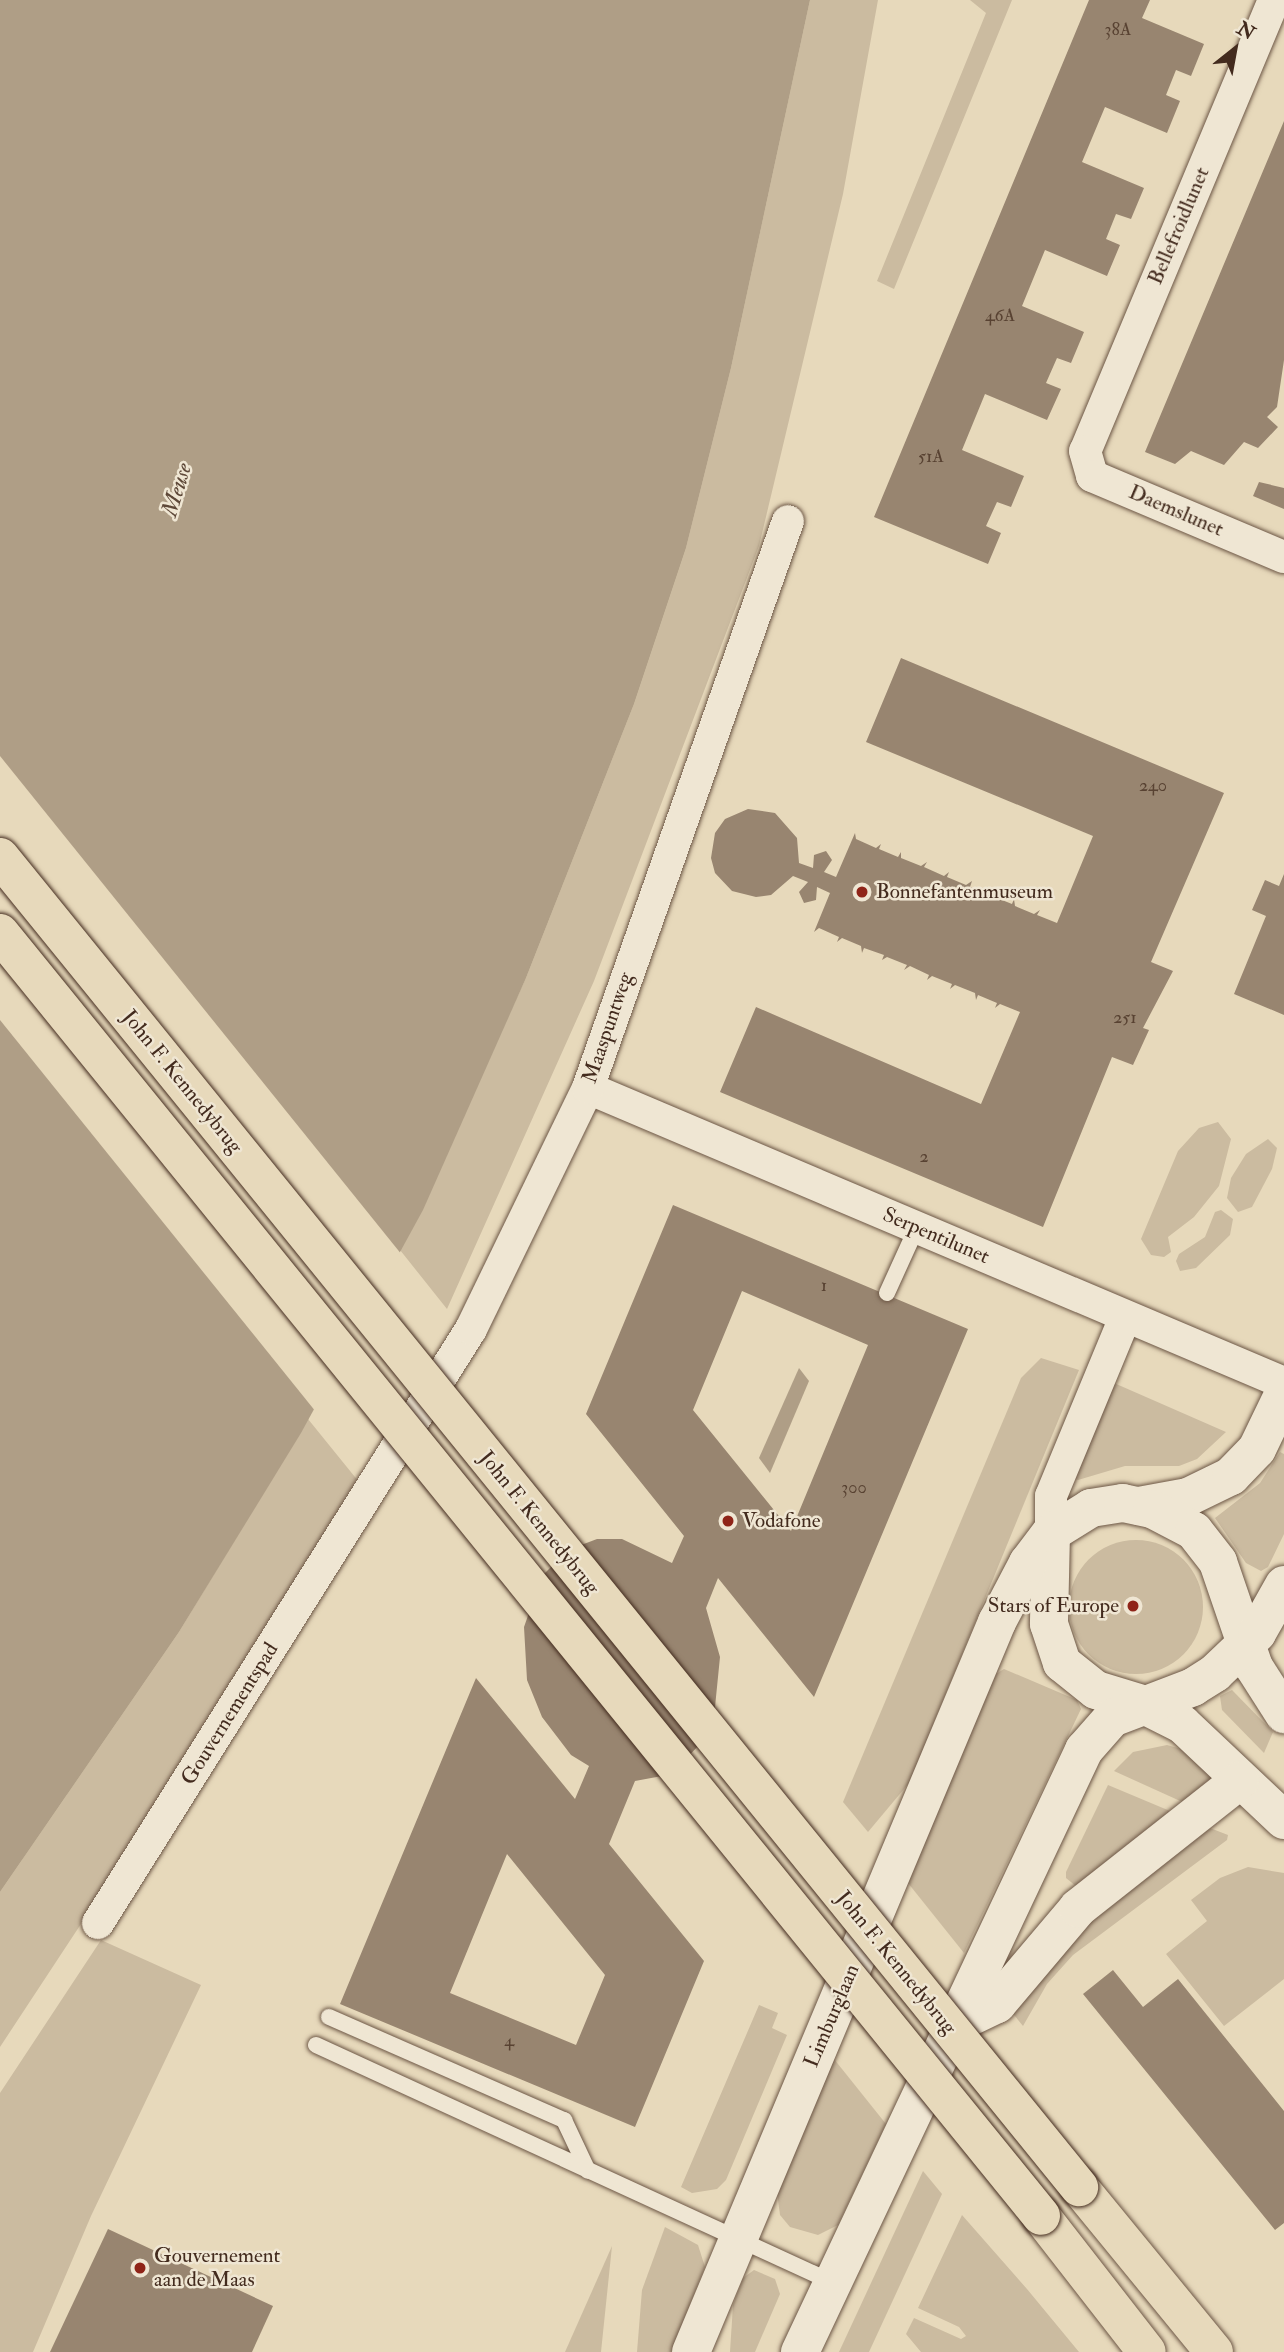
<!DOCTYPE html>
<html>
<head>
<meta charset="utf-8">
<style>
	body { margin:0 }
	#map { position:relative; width:1284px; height:2352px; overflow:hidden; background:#e7d9bb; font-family:"IM FELL Double Pica",serif }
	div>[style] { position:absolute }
	.green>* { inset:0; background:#cbbba0 }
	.round { border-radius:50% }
	.water>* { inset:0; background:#af9e86 }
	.pier>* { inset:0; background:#e7d9bb }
	.building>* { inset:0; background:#988570 }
	.roads { filter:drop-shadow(0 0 2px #6c5645) drop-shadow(0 0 2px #6c5645) }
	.lane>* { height:16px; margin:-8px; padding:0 8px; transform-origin:8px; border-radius:8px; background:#efe6d3 }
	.street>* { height:32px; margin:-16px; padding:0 16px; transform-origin:16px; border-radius:16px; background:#efe6d3 }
	.secondary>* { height:38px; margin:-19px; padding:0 19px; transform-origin:19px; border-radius:19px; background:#efe6d3 }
	.primary>* { height:38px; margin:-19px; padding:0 19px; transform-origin:19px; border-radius:19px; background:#e7d9bb }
	.bridges { filter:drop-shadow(0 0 2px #432b1e) drop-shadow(0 0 2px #432b1e) }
	.primary-bridge>* { height:38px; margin:-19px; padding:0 19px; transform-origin:19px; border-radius:19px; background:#e7d9bb }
	.dots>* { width:19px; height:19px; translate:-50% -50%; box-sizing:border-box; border:4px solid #efe6d3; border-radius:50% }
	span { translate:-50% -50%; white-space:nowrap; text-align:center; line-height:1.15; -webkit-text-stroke:5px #efe6d3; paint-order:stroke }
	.number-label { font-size:18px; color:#584232 }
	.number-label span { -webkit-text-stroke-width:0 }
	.street-label { font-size:21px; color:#432b1e }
	.poi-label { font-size:21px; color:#432b1e }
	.left { translate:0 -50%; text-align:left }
	.right { translate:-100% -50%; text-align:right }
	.water-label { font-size:23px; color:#5e4838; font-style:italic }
	.north { position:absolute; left:1200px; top:14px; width:70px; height:70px; -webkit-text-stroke:5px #efe6d3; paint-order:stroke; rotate:31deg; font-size:19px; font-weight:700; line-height:28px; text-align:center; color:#432b1e }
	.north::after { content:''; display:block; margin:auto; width:24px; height:32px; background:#432b1e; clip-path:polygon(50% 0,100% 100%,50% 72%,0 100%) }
</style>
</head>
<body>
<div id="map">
	<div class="green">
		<div style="clip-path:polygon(810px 0,878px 0,843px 194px,759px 546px,594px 981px,447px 1309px,400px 1250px,526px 978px,634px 704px,686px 548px,731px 368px)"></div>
		<div style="clip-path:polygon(970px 0,1012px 0,894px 289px,877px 281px,986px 13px)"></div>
		<div style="clip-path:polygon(1218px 1122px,1231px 1139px,1219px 1186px,1194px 1217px,1168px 1237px,1171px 1252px,1164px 1257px,1151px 1255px,1141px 1239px,1178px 1151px,1199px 1128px)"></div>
		<div style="clip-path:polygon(1268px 1139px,1277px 1148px,1272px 1169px,1252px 1207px,1238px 1212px,1227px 1198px,1231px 1178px,1246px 1154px)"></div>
		<div style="clip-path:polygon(1221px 1210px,1233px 1219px,1230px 1235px,1196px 1268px,1180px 1271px,1176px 1261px,1179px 1254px,1205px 1237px,1215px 1212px)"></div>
		<div style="clip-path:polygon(1041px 1358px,1079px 1370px,909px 1783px,868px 1832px,843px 1802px,1021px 1378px)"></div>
		<div style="clip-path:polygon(1114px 1383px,1226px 1432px,1197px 1459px,1179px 1466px,1125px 1466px,1078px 1480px,1073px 1478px)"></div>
		<div style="clip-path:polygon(308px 1419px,359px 1482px,181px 1772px,0 2047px,0 1892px,179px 1632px)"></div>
		<div style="clip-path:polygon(1280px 1452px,1284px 1454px,1284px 1534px,1268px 1567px,1261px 1571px,1246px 1563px,1215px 1518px,1260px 1483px)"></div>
		<div class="round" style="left:1069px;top:1540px;width:134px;height:134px"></div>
		<div style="clip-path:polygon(1004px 1669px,1077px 1700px,1081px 1709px,964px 1953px,908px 1883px,996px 1674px)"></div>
		<div style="clip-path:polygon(1232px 1690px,1273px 1732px,1264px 1753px,1222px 1710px,1220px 1696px)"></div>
		<div style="clip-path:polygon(1167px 1745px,1181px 1749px,1218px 1782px,1189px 1805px,1114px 1771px,1133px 1752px)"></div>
		<div style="clip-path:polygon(1108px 1785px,1170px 1811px,1077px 1887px,1066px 1878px,1066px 1872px)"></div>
		<div style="clip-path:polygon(1197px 1823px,1228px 1835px,1227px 1840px,1073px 1955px,1047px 1984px,1023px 2026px,1010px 2010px,1034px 1975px)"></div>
		<div style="clip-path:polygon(1248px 1867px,1284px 1873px,1284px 1979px,1224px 2026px,1166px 1954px,1207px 1921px,1191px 1900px,1220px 1878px)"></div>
		<div style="clip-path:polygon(101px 1940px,201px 1985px,91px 2216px,33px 2352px,0 2352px,0 2093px)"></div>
		<div style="clip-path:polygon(759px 2005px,778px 2013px,772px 2028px,787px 2035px,726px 2180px,717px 2189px,692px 2193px,681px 2187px)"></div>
		<div style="clip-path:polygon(834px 2059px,886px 2124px,838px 2225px,818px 2235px,790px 2227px,780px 2215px,777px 2192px)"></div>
		<div style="clip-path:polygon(923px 2171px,942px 2194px,869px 2352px,839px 2352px)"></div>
		<div style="clip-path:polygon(962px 2215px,1027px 2289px,1079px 2352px,921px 2352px,906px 2334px,914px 2318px,961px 2339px,966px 2336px,959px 2327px,918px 2308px)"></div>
		<div style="clip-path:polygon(665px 2227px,698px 2245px,705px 2267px,671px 2352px,637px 2352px,642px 2290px)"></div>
		<div style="clip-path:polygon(612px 2246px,601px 2352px,565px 2352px)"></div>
		<div style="clip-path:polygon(754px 2270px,775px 2279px,780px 2294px,755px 2352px,730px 2352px,733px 2305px,743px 2278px)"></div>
	</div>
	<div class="water">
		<div style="clip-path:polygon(0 0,810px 0,731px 368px,686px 548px,634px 704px,526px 978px,423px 1210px,301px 1433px,179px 1632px,0 1892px)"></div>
		<div style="clip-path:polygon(799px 1368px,809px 1381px,770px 1473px,759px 1458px)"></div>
	</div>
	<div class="pier">
		<div style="clip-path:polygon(0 756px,402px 1255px,316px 1412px,0 1020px)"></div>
	</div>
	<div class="building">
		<div style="clip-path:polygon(1089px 0,1150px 0,1142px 18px,1204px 44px,1191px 76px,1176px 70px,1166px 95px,1180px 101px,1167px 133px,1105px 107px,1082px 162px,1144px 188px,1131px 219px,1116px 214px,1106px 239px,1120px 245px,1107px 276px,1045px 250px,1022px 306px,1084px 332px,1071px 363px,1057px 358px,1046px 383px,1061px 389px,1047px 420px,985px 394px,962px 450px,1024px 476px,1011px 507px,997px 502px,986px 526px,1001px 533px,988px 564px,874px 517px)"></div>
		<div style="clip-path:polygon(1284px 121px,1284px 360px,1277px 407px,1267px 417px,1278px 427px,1258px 448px,1244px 442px,1224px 465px,1191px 451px,1175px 464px,1145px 452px)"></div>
		<div style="clip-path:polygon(1259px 482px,1284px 488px,1284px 509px,1253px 496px)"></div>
		<div style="clip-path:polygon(901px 658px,1224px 793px,1151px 962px,1173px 971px,1143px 1028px,1149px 1030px,1133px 1065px,1112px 1057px,1043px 1227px,720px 1092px,756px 1007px,981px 1104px,1020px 1012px,1000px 1004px,995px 1008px,997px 1003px,978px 995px,976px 1000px,975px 993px,955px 985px,950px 989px,952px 984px,932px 976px,927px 980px,929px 975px,910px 966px,904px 970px,907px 965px,887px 957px,882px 960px,884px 955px,864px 948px,862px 953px,861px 946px,842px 938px,837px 942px,839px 937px,819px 928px,814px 932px,830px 893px,817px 887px,816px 900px,804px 903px,799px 892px,808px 882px,793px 876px,771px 895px,756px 897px,732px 891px,715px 873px,711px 858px,715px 833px,725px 819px,748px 809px,775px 813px,797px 838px,799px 863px,813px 868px,814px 855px,826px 851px,832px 860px,824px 872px,836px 877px,855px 833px,856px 839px,876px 848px,881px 844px,879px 849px,898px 857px,901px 852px,901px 858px,921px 866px,927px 862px,924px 867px,944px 876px,949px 872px,947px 877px,966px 885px,972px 881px,970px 887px,989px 895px,994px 891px,992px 896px,1012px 904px,1014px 899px,1015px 906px,1034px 914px,1040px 910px,1037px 915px,1057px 923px,1093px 836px,866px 742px)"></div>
		<div style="clip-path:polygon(1284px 874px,1284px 1015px,1234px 994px,1266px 916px,1252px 910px,1265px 880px,1279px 886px)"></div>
		<div style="clip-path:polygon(evenodd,673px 1205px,968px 1329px,814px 1697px,718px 1578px,706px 1608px,720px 1657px,714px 1717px,700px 1744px,680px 1765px,662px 1776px,635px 1781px,609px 1844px,704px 1961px,635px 2127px,340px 2004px,476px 1678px,575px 1799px,589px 1766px,571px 1755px,542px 1717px,527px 1680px,524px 1627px,542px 1576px,568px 1550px,597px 1539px,622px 1539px,672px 1563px,684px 1536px,586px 1414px,673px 1205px,742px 1291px,868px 1345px,791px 1531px,693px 1410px,742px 1291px,673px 1205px,507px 1854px,605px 1975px,576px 2045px,450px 1993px,507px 1854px)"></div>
		<div style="clip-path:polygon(1113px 1970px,1143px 2007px,1178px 1979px,1284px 2111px,1284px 2223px,1275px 2230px,1083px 1994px)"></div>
		<div style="clip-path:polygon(108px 2229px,273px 2306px,252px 2352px,50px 2352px)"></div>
	</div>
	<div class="roads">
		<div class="lane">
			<div style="left:887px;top:1293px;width:72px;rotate:-65.6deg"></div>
			<div style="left:329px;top:2017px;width:257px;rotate:23.7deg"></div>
			<div style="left:564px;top:2120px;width:56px;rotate:64.8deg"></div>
			<div style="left:316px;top:2045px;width:568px;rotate:24.67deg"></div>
		</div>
		<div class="street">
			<div style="left:1274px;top:0;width:489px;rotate:112.7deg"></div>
			<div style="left:1085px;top:451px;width:26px;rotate:74deg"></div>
			<div style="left:1092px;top:476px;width:208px;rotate:22.9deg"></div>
			<div style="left:588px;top:1088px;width:756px;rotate:22.97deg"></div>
			<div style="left:1051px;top:1533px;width:37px;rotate:-90deg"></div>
			<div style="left:1051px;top:1496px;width:194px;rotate:-67.5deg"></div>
			<div style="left:98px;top:1923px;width:701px;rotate:-57.87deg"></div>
			<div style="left:471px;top:1329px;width:268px;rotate:-64.1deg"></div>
			<div style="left:588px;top:1088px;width:601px;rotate:-70.57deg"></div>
		</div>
		<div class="secondary">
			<div style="left:1139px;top:1506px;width:50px;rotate:-10.4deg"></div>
			<div style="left:1188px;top:1497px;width:48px;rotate:-26deg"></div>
			<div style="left:1231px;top:1476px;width:37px;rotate:-46deg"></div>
			<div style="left:1257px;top:1449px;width:62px;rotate:-64.3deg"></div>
			<div style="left:1051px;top:1533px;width:91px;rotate:91.3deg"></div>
			<div style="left:1049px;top:1624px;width:41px;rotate:71.6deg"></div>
			<div style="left:1062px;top:1663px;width:43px;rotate:38.5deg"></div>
			<div style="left:1096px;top:1690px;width:48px;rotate:16.9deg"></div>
			<div style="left:1142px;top:1704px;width:45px;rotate:26.6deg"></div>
			<div style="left:1182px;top:1724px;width:140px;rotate:43.3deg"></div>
			<div style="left:953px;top:2025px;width:49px;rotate:-25.5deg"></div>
			<div style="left:997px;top:2004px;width:126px;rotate:-49.8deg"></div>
			<div style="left:1078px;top:1908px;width:206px;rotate:-38.3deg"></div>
			<div style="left:691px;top:2352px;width:792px;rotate:-67.26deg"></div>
			<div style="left:997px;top:1622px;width:67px;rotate:-62.3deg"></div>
			<div style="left:1028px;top:1563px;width:38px;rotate:-53deg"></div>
			<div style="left:1051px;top:1533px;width:47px;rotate:-32deg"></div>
			<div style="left:1091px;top:1508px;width:32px;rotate:-9deg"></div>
			<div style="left:1123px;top:1503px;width:30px;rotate:12deg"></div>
			<div style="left:1152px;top:1509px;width:47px;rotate:27.6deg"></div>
			<div style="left:1194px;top:1531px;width:39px;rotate:52deg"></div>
			<div style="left:1218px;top:1562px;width:111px;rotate:71.1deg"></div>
			<div style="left:1254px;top:1667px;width:56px;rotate:57.4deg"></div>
			<div style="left:800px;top:2352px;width:666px;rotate:-64.74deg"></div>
			<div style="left:1084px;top:1750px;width:43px;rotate:-48.8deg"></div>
			<div style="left:1112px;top:1718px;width:87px;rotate:-20.9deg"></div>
			<div style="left:1193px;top:1687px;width:26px;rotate:-32deg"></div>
			<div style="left:1215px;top:1673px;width:58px;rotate:-43.6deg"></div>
			<div style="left:1257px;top:1633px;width:55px;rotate:-60.6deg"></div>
		</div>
		<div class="primary">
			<div style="left:1079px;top:2187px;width:213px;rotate:50.7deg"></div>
			<div style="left:1041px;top:2216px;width:172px;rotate:52.1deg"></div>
		</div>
	</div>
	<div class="bridges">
		<div class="primary-bridge">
			<div style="left:0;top:857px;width:1713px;rotate:50.95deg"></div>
			<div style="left:0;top:933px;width:1652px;rotate:50.94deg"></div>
		</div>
	</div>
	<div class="dots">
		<div style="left:862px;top:892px;background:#8f2418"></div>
		<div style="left:728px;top:1521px;background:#8f2418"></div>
		<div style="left:1133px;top:1606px;background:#8f2418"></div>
		<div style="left:140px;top:2268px;background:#8f2418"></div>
	</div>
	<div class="number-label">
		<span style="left:1118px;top:30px">38A</span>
		<span style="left:1000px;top:316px">46A</span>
		<span style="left:931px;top:457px">51A</span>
		<span style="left:1153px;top:786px">240</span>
		<span style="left:1125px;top:1018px">251</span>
		<span style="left:924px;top:1157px">2</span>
		<span style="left:824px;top:1286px">1</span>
		<span style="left:854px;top:1488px">300</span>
		<span style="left:509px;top:2041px">4</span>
	</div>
	<div class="street-label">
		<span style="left:1179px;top:226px;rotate:-67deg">Bellefroidlunet</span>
		<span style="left:1176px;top:511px;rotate:23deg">Daemslunet</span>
		<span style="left:608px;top:1028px;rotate:-71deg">Maaspuntweg</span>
		<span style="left:182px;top:1082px;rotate:51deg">John F. Kennedybrug</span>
		<span style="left:936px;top:1236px;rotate:23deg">Serpentilunet</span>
		<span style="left:539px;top:1523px;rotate:51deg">John F. Kennedybrug</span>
		<span style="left:230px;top:1714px;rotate:-58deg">Gouvernementspad</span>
		<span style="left:896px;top:1963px;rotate:51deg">John F. Kennedybrug</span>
		<span style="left:832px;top:2016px;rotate:-67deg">Limburglaan</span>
	</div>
	<div class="poi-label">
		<span class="left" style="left:876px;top:892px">Bonnefantenmuseum</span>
		<span class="left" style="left:742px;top:1521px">Vodafone</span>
		<span class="right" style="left:1119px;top:1606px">Stars of Europe</span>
		<span class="left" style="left:154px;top:2268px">Gouvernement<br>aan de Maas</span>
	</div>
	<div class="water-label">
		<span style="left:177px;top:490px;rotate:-73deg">Meuse</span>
	</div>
	<div class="north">N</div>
</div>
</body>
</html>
